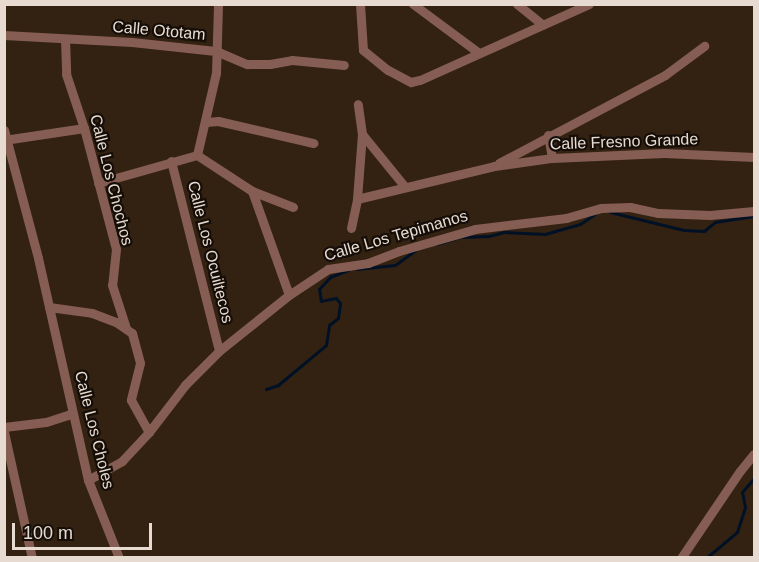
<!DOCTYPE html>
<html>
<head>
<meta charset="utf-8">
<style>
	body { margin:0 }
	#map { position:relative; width:759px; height:562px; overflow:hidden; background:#332212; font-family:Arial,sans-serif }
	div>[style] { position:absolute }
	.stream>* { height:3px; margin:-1.5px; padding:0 1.5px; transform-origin:1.5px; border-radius:1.5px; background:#001126 }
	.minor>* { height:9px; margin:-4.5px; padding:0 4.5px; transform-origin:4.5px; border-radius:4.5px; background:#865d53 }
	span { translate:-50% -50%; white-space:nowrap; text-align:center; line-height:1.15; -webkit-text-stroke:4.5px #150d07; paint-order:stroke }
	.street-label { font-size:16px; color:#e7dbd1 }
	.frame { position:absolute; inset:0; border:6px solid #e7dbd1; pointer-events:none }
	.scale { position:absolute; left:12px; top:523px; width:140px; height:27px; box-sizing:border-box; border:3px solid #e7dbd1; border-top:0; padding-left:8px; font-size:18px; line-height:21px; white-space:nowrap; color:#e7dbd1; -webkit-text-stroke:4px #150d07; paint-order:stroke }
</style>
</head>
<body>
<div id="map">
	<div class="stream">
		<div style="left:610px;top:212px;width:76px;rotate:13.7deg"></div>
		<div style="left:684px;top:230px;width:20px;rotate:3deg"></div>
		<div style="left:704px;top:231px;width:14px;rotate:-39deg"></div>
		<div style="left:715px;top:222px;width:39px;rotate:-9deg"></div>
		<div style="left:437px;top:244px;width:24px;rotate:-17deg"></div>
		<div style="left:460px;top:237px;width:29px;rotate:-2deg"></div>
		<div style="left:489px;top:236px;width:16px;rotate:-15deg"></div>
		<div style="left:504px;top:232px;width:41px;rotate:2.8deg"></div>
		<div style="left:545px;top:234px;width:36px;rotate:-16deg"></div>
		<div style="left:580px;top:224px;width:18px;rotate:-34deg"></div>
		<div style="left:357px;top:269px;width:38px;rotate:-6deg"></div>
		<div style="left:395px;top:265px;width:27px;rotate:-36deg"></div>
		<div style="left:266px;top:389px;width:13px;rotate:-18deg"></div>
		<div style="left:278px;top:385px;width:62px;rotate:-39.8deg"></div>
		<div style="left:326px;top:345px;width:20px;rotate:-81deg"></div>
		<div style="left:329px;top:325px;width:11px;rotate:-38deg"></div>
		<div style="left:338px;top:318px;width:15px;rotate:-82deg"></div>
		<div style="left:340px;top:303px;width:6px;rotate:-129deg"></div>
		<div style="left:336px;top:298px;width:15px;rotate:169deg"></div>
		<div style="left:321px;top:301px;width:12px;rotate:-99deg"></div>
		<div style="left:319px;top:289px;width:16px;rotate:-47deg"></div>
		<div style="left:330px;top:277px;width:19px;rotate:-21deg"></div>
		<div style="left:706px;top:558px;width:40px;rotate:-40deg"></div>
		<div style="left:737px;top:532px;width:26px;rotate:-72deg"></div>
		<div style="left:745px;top:507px;width:15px;rotate:-101deg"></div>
		<div style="left:742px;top:492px;width:18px;rotate:-49deg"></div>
	</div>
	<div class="minor">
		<div style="left:360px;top:4px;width:46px;rotate:86.3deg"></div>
		<div style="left:363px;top:50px;width:32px;rotate:39deg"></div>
		<div style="left:388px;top:70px;width:26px;rotate:28deg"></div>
		<div style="left:411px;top:82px;width:9px;rotate:-13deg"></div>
		<div style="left:420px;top:80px;width:185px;rotate:-24.2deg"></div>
		<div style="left:413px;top:4px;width:82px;rotate:36.6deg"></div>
		<div style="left:517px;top:4px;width:33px;rotate:39deg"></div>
		<div style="left:4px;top:35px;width:128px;rotate:3.1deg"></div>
		<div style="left:132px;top:42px;width:84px;rotate:6.1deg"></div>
		<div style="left:216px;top:51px;width:34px;rotate:23deg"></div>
		<div style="left:247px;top:64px;width:23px"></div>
		<div style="left:270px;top:64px;width:22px;rotate:-10deg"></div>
		<div style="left:292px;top:60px;width:52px;rotate:5.5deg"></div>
		<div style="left:65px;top:39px;width:35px;rotate:88deg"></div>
		<div style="left:66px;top:74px;width:57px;rotate:71.6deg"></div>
		<div style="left:84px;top:128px;width:125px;rotate:75.2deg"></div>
		<div style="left:116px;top:249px;width:36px;rotate:96deg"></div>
		<div style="left:112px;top:285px;width:45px;rotate:72deg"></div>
		<div style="left:206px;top:122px;width:12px;rotate:-5deg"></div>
		<div style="left:218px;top:121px;width:98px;rotate:13deg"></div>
		<div style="left:4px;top:130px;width:132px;rotate:75.1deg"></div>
		<div style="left:38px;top:258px;width:228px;rotate:77.3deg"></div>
		<div style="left:88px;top:480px;width:84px;rotate:68.3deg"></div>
		<div style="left:362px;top:134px;width:68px;rotate:50.9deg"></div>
		<div style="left:548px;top:135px;width:23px;rotate:80deg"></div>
		<div style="left:4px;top:140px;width:81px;rotate:-8.5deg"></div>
		<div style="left:197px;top:155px;width:84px;rotate:-77deg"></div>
		<div style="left:216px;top:73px;width:69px;rotate:-88.3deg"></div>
		<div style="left:197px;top:155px;width:66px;rotate:33.2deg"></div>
		<div style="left:252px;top:191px;width:44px;rotate:21.3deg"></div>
		<div style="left:171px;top:161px;width:196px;rotate:75.8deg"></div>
		<div style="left:499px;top:163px;width:188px;rotate:-27.9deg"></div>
		<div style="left:665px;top:75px;width:49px;rotate:-36.6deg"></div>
		<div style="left:98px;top:183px;width:103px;rotate:-15.8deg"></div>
		<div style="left:252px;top:191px;width:110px;rotate:70.4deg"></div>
		<div style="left:357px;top:199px;width:141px;rotate:-13.5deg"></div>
		<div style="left:494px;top:166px;width:59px;rotate:-7.9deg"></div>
		<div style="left:552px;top:158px;width:112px;rotate:-2.6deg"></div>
		<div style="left:664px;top:153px;width:90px;rotate:2.5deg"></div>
		<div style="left:351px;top:228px;width:30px;rotate:-78deg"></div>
		<div style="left:357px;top:199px;width:65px;rotate:-85.6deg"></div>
		<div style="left:362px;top:134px;width:30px;rotate:-98deg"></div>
		<div style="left:49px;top:307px;width:43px;rotate:7.9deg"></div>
		<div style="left:92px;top:313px;width:26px;rotate:21deg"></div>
		<div style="left:116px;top:322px;width:19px;rotate:35deg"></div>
		<div style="left:132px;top:333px;width:31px;rotate:75deg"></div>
		<div style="left:140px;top:363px;width:38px;rotate:104deg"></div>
		<div style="left:131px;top:400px;width:37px;rotate:61deg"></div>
		<div style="left:4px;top:427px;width:42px;rotate:-6.8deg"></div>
		<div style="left:46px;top:422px;width:28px;rotate:-18deg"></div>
		<div style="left:4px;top:432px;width:129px;rotate:77.5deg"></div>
		<div style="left:88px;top:480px;width:39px;rotate:-29deg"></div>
		<div style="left:122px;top:461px;width:40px;rotate:-47deg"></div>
		<div style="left:149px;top:432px;width:59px;rotate:-52.5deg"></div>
		<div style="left:185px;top:385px;width:48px;rotate:-45deg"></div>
		<div style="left:219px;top:351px;width:90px;rotate:-38.7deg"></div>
		<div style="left:289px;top:295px;width:47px;rotate:-33.7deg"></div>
		<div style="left:328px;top:269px;width:40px;rotate:-8.5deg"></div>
		<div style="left:368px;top:263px;width:33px;rotate:-21deg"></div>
		<div style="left:399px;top:251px;width:79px;rotate:-16.1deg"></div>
		<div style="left:475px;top:229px;width:92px;rotate:-6.9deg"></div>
		<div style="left:566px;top:218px;width:36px;rotate:-16deg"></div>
		<div style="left:601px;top:208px;width:29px;rotate:-2deg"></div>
		<div style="left:630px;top:207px;width:29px;rotate:12deg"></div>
		<div style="left:658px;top:213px;width:52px;rotate:2.2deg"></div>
		<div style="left:710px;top:215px;width:44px;rotate:-5.2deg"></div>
		<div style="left:681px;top:558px;width:105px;rotate:-55.9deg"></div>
		<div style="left:740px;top:471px;width:22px;rotate:-51deg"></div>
	</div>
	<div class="street-label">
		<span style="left:159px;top:31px;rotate:5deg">Calle Ototam</span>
		<span style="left:624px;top:142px;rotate:-2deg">Calle Fresno Grande</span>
		<span style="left:111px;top:180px;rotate:76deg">Calle Los Chochos</span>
		<span style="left:396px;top:236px;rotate:-16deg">Calle Los Tepimanos</span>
		<span style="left:210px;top:252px;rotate:76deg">Calle Los Ocuiltecos</span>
		<span style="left:94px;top:430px;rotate:76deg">Calle Los Choles</span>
	</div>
	<div class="frame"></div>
	<div class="scale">100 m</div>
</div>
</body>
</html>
